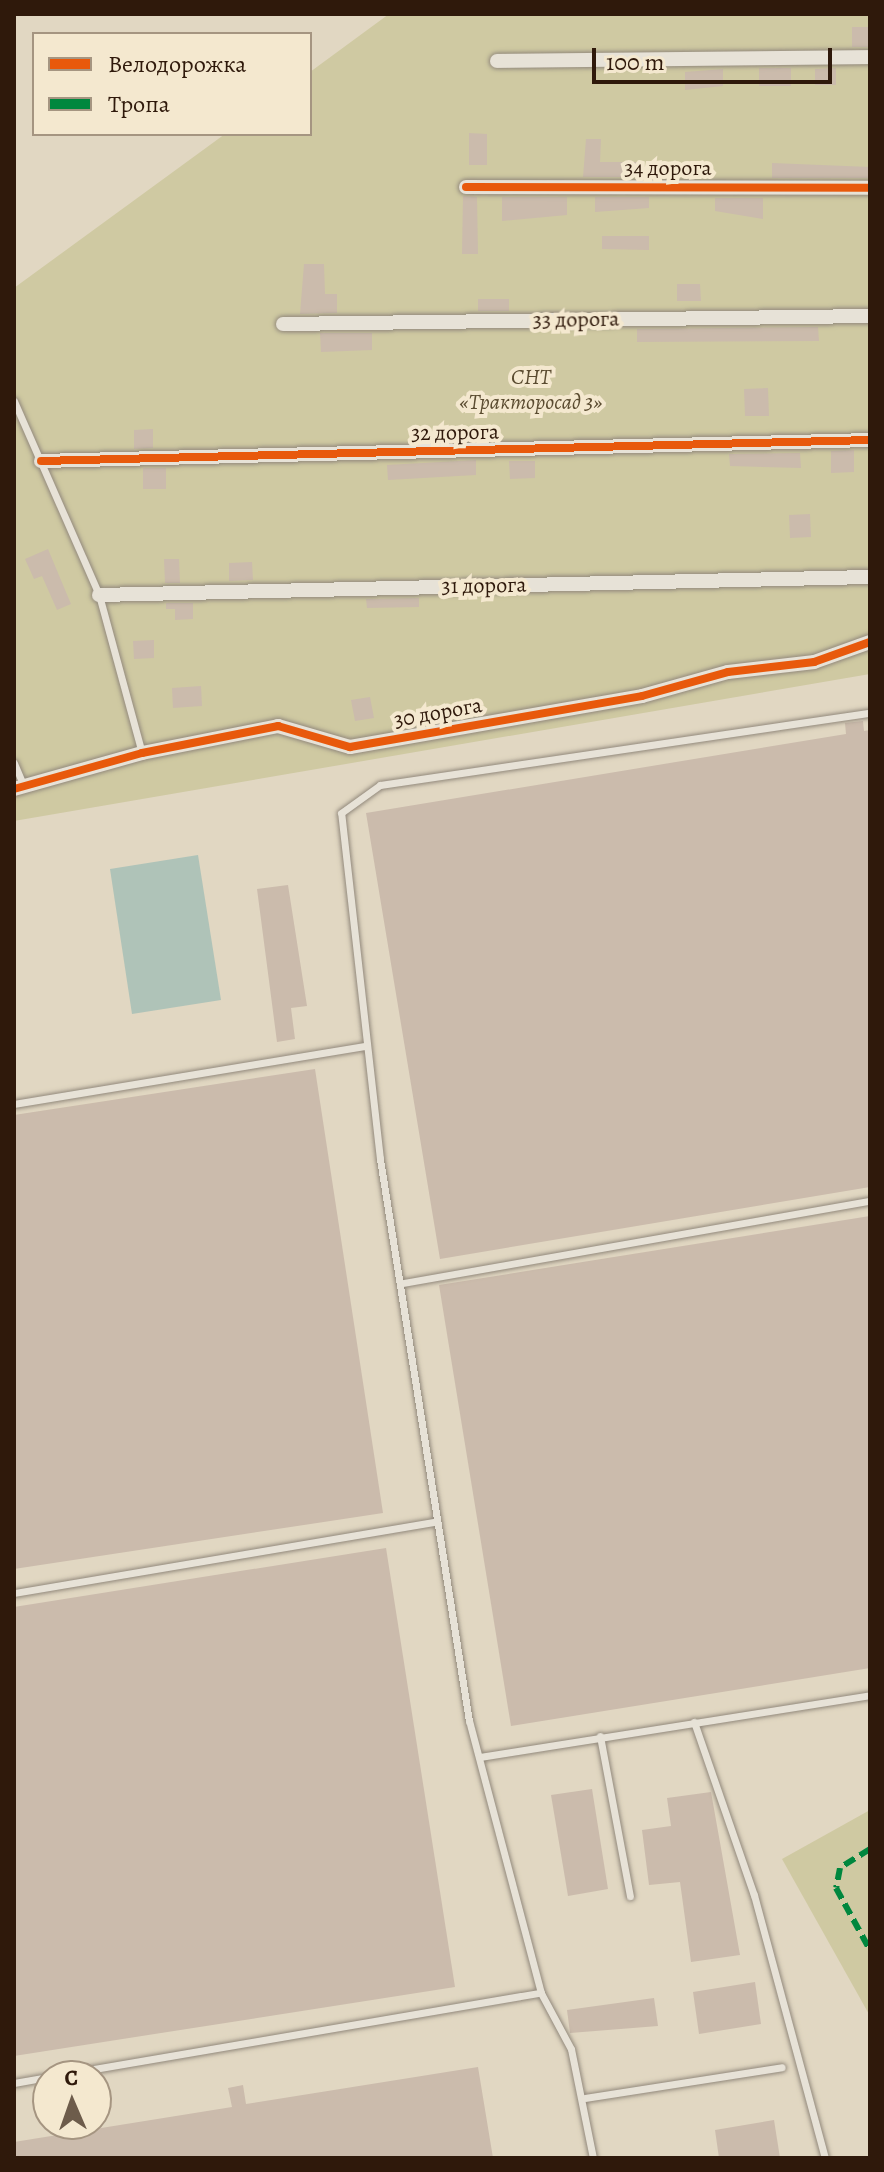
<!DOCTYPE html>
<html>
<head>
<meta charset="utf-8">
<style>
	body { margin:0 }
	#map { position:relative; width:884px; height:2172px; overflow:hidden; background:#e1d7c2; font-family:Alegreya,serif }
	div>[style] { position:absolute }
	.green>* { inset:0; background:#cfc9a2 }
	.water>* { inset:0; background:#afc3b8 }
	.building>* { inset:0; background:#cbbbac }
	.roads { filter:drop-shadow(0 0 2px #92897c) drop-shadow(0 0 2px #92897c) }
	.lane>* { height:7px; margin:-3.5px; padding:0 3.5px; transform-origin:3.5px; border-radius:3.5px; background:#e7e2d7 }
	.street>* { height:14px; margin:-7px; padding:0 7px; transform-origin:7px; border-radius:7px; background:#e7e2d7 }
	.quiet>* { height:6px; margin-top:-3px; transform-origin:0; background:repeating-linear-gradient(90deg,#00873e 0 12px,transparent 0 18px) }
	.cycleway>* { height:8px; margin:-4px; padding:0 4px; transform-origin:4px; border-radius:4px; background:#e8590c }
	span { translate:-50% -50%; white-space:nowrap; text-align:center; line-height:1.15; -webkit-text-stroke:8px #f4e8cf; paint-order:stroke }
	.street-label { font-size:22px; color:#2f190b }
	.park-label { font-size:22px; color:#5a4b30; font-style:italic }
	.frame { position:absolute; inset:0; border:16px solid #2f190b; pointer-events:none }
	.legend { position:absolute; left:32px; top:32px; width:280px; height:104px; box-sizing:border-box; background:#f4e8cf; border:2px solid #a59581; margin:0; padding:10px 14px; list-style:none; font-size:24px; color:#2f190b }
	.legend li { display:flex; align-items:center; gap:16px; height:40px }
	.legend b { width:40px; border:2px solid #a59581 }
	.north { position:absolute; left:32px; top:2060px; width:80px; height:80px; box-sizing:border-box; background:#f4e8cf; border:2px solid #a59581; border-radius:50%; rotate:358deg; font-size:22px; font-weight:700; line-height:32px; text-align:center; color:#2f190b }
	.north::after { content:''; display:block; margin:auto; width:28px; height:36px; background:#6d5c4b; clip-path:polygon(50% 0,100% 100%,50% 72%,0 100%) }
	.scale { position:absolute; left:592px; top:48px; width:240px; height:36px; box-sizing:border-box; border:4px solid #2f190b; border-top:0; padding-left:10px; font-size:24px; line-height:28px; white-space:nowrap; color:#2f190b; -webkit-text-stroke:6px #f4e8cf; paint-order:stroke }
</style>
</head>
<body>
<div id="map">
	<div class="green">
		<div style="clip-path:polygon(389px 14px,870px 14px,870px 674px,14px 821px,14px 288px,225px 134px,310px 134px,310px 72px)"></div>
		<div style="clip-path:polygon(870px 1810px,870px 2016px,782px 1859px)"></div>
	</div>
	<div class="water">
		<div style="clip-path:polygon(198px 855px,221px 1000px,132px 1014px,110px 869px)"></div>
	</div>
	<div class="building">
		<div style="clip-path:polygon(852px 27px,870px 27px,870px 47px,852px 47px)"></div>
		<div style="clip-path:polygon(759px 68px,791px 68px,791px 86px,759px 86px)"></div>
		<div style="clip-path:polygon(836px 68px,836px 85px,815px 85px,815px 69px)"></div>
		<div style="clip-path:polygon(723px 69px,723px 86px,685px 90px,685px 72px)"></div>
		<div style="clip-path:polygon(469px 133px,487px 134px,487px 165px,469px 165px)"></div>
		<div style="clip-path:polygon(586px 139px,601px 139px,600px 162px,637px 162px,637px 177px,583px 177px)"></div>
		<div style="clip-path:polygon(772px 163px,870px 167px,870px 178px,772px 178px)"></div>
		<div style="clip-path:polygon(463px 196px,477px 197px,478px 254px,462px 254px)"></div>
		<div style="clip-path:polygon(502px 197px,567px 197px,567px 215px,502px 221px)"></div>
		<div style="clip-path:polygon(595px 197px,649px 197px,649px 208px,595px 212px)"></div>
		<div style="clip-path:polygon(715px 198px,763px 198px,763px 219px,715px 211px)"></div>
		<div style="clip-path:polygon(602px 236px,649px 236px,649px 250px,602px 249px)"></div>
		<div style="clip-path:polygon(304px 264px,324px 264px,325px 294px,337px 294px,337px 313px,300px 314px)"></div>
		<div style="clip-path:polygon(677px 284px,700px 284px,701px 301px,677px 301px)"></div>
		<div style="clip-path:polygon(478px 299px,509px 299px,509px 311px,478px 311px)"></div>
		<div style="clip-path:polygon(818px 327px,819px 341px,637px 342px,637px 329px)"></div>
		<div style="clip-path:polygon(320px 333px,372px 333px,372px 350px,321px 352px)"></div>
		<div style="clip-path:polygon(768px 388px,769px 416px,745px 416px,744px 389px)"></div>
		<div style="clip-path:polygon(153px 429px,153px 448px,134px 449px,134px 430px)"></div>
		<div style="clip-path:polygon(432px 432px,483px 434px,483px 440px,432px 441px)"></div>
		<div style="clip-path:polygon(854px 450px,854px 472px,831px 473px,831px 451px)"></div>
		<div style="clip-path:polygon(800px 453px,801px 468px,730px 466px,729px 454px)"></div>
		<div style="clip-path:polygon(476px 460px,476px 475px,388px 480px,387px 465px)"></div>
		<div style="clip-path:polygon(509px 461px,535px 461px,535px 478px,510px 479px)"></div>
		<div style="clip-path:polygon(143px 468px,166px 468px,166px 489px,143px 489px)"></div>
		<div style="clip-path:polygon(810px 514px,811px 537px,790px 538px,789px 515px)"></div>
		<div style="clip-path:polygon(48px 549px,71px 604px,57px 610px,42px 576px,34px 579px,25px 559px)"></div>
		<div style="clip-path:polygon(164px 559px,179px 559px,180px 583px,165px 583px)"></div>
		<div style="clip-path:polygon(252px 562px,253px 580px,229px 581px,229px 563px)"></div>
		<div style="clip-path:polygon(419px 598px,419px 607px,367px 608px,366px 599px)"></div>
		<div style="clip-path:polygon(166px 603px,193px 603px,193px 619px,175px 620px,175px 609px,166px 609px)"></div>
		<div style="clip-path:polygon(154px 640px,154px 658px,134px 659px,133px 641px)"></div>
		<div style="clip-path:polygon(201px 686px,202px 706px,173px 708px,172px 688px)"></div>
		<div style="clip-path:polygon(370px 697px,374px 718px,355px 721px,351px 700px)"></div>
		<div style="clip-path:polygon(863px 721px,864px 731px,870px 730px,870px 1187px,440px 1259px,366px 813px,846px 734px,845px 723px)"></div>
		<div style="clip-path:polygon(288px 885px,307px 1006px,291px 1008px,295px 1039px,277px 1042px,257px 889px)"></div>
		<div style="clip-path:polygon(315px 1069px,383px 1513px,14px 1569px,14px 1115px)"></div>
		<div style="clip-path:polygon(870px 1216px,870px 1668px,511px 1726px,439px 1285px)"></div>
		<div style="clip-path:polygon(386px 1548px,455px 1987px,14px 2056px,14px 1607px)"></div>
		<div style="clip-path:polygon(592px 1789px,608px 1889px,568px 1896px,551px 1795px)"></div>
		<div style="clip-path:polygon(711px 1792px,740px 1955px,691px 1962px,680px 1882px,649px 1885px,642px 1830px,671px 1826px,667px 1798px)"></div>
		<div style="clip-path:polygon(755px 1982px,761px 2024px,699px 2034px,693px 1992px)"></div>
		<div style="clip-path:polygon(654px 1998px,658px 2026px,570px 2033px,567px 2010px)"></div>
		<div style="clip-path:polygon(478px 2067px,493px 2158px,14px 2158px,14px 2142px,232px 2107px,228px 2088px,243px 2085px,246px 2104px)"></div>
		<div style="clip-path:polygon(774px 2120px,780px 2158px,719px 2158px,715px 2130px)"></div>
	</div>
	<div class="roads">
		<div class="lane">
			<div style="left:14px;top:401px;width:212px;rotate:66.3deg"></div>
			<div style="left:99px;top:595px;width:164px;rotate:74.8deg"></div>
			<div style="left:14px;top:763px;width:25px;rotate:67deg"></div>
			<div style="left:14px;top:1104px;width:355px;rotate:-9.4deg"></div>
			<div style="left:403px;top:1283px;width:474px;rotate:-10deg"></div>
			<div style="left:14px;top:1593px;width:428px;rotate:-9.6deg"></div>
			<div style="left:694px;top:1722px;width:183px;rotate:70.9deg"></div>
			<div style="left:754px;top:1895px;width:272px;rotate:74.9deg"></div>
			<div style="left:600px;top:1736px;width:163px;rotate:79.4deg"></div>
			<div style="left:480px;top:1757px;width:395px;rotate:-9deg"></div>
			<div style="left:53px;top:2076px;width:495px;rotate:-9.7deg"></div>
			<div style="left:14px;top:2083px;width:35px;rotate:-10deg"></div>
			<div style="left:585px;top:2098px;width:199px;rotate:-8.9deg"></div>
			<div style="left:593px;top:2158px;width:111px;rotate:-101.4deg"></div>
			<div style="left:571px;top:2049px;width:64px;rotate:-118.2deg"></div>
			<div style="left:541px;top:1993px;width:281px;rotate:-104.8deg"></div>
			<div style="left:469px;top:1721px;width:569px;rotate:-99deg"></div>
			<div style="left:380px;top:1159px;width:348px;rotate:-96.4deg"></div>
			<div style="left:341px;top:813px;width:48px;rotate:-35.7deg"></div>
			<div style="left:380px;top:785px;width:495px;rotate:-8.4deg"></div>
		</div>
		<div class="street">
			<div style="left:497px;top:61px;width:373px;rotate:-0.6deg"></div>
			<div style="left:466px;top:187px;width:404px;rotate:0.1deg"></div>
			<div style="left:283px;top:324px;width:587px;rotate:-0.78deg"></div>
			<div style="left:41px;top:461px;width:829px;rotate:-1.45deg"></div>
			<div style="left:99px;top:595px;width:771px;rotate:-1.34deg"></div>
			<div style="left:14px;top:789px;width:133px;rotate:-15.7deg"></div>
			<div style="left:142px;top:753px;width:139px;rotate:-11.2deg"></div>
			<div style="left:278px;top:726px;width:75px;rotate:16.3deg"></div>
			<div style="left:350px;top:747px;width:296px;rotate:-9.9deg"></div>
			<div style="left:642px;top:696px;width:89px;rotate:-15.6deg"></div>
			<div style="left:728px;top:672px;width:87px;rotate:-6.6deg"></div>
			<div style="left:814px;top:662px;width:59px;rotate:-19.7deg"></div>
		</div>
	</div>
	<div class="quiet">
		<div style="left:870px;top:1849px;width:36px;rotate:148deg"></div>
		<div style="left:840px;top:1868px;width:20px;rotate:101deg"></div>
		<div style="left:836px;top:1888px;width:71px;rotate:61.3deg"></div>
	</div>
	<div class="cycleway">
		<div style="left:466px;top:187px;width:404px;rotate:0.1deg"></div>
		<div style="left:41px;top:461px;width:829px;rotate:-1.45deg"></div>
		<div style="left:14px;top:789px;width:133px;rotate:-15.7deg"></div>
		<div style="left:142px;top:753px;width:139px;rotate:-11.2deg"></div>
		<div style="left:278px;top:726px;width:75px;rotate:16.3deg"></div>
		<div style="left:350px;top:747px;width:296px;rotate:-9.9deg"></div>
		<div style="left:642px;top:696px;width:89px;rotate:-15.6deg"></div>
		<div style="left:728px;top:672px;width:87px;rotate:-6.6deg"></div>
		<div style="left:814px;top:662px;width:59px;rotate:-19.7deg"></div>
	</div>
	<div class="street-label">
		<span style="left:668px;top:169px">34 дорога</span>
		<span style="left:576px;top:320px;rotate:-1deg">33 дорога</span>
		<span style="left:455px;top:433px;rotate:-1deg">32 дорога</span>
		<span style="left:484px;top:586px;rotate:-1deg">31 дорога</span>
		<span style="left:438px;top:713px;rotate:-10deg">30 дорога</span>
	</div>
	<div class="park-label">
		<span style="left:531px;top:390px">СНТ<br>«Тракторосад 3»</span>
	</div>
	<div class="frame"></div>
	<ul class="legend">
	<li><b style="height:10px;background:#e8590c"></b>Велодорожка</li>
	<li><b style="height:10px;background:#00873e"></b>Тропа</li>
	</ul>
	<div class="north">С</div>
	<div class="scale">100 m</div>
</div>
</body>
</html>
